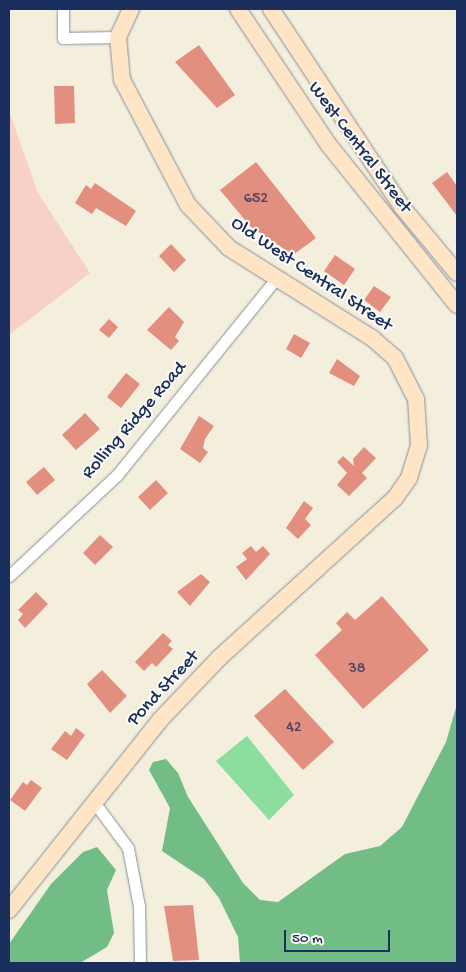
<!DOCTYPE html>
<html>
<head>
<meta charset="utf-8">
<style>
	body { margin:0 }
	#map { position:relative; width:466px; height:972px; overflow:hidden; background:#f3efdc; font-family:"Gochi Hand",sans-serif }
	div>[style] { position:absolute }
	.built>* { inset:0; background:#f7d1c6 }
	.green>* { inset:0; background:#8dde9e }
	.forest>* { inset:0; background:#72bd85 }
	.building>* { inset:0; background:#e38f80 }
	.roads { filter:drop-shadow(0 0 1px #878f9d) drop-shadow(0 0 1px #878f9d) }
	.street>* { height:11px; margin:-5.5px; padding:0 5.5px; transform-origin:5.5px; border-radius:5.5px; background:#fff }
	.secondary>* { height:16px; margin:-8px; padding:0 8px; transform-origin:8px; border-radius:8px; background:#fde5c5 }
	span { translate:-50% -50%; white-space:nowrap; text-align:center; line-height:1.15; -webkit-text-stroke:4px #fdfcf7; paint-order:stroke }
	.number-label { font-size:16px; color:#4d4766 }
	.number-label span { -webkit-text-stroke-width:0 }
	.street-label { font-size:19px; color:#1b2f5e }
	.frame { position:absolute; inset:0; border:10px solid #1b2f5e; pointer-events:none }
	.scale { position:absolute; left:284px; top:930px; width:106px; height:22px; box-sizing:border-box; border:2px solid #1b2f5e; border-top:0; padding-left:6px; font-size:15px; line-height:18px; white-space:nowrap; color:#1b2f5e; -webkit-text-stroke:4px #fdfcf7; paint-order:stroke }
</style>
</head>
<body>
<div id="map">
	<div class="built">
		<div style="clip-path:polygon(9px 111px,38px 193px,90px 273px,9px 335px)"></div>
	</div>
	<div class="green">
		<div style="clip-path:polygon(247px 736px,294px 795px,269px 820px,216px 761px)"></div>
	</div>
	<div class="forest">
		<div style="clip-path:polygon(457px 704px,457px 963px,240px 963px,238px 937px,219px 898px,204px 879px,162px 851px,170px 808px,149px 770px,153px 762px,166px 759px,178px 773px,188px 797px,243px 883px,260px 900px,278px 902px,345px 854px,380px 846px,402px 827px,446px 742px)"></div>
		<div style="clip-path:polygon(97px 847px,116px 870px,107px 890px,114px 933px,107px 947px,80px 963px,9px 963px,9px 944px,51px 884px,83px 852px)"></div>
	</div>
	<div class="building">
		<div style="clip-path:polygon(199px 45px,235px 95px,217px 108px,175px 62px)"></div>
		<div style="clip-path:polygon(54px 86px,74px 86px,75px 123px,55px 124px)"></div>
		<div style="clip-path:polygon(256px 162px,316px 238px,293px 255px,250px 226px,220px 190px)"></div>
		<div style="clip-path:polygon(447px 172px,457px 186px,457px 216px,432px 183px)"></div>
		<div style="clip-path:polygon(95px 183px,136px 211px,126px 226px,96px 208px,92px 214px,75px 203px,86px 185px,91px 189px)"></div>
		<div style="clip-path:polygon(171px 244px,186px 260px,174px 272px,159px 256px)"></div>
		<div style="clip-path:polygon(335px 255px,355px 269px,344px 285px,324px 271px)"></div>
		<div style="clip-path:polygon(374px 286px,391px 297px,380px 312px,364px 300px)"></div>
		<div style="clip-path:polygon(169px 307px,184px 322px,175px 337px,179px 341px,171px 350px,147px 330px)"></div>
		<div style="clip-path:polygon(109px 319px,118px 327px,109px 338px,99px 330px)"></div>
		<div style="clip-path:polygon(294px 334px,310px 343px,301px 358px,286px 349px)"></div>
		<div style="clip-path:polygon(337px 359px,360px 376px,354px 386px,329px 373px)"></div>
		<div style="clip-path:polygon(126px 373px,140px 384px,121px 408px,107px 397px)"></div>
		<div style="clip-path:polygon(85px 413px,100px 429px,76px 450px,62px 435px)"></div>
		<div style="clip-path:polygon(199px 416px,214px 426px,205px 439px,203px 448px,208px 452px,200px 463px,180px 449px)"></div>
		<div style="clip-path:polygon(364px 447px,376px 458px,362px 473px,367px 478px,349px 496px,337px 485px,347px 473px,337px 462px,343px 456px,354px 466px,353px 459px)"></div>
		<div style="clip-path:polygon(44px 467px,55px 480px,37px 495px,26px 482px)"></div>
		<div style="clip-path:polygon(156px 480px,168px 493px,150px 510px,138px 497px)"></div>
		<div style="clip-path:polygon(304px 501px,313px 508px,305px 519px,311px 525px,298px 539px,286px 528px)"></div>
		<div style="clip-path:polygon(100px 535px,113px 547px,95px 565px,83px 553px)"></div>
		<div style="clip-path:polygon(251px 546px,256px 552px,263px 546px,270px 554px,246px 580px,236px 567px,247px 559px,242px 553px)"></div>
		<div style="clip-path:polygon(201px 574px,210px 582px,190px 606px,177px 592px)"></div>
		<div style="clip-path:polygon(36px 592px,48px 604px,25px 628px,18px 620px,23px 614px,18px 610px)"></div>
		<div style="clip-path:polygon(382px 596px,429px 650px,363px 709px,315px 655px,342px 630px,336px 623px,347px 612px,355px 620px)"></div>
		<div style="clip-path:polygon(163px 633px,172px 641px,168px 645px,173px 649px,156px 667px,152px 663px,144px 671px,135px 662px)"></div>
		<div style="clip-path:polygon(102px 670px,127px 696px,110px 713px,87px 684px)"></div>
		<div style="clip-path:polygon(285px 689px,334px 742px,303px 770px,254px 716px)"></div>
		<div style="clip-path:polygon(76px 728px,85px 735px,67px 760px,51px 749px,65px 731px,71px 736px)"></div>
		<div style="clip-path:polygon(31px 780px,42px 788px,25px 811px,10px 800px,23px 782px,27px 785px)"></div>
		<div style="clip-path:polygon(193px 905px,199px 960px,173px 961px,164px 906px)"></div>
	</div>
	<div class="roads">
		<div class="street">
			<div style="left:63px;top:9px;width:29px;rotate:90deg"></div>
			<div style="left:63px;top:38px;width:55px;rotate:-1deg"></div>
			<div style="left:9px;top:576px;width:148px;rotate:-43.1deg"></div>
			<div style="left:117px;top:475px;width:252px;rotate:-51deg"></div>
			<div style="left:94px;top:802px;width:57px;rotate:53.5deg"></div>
			<div style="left:128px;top:848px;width:59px;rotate:79.3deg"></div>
			<div style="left:139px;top:906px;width:57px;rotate:89deg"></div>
		</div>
		<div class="secondary">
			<div style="left:238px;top:9px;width:162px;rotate:56.3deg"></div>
			<div style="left:328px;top:144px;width:206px;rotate:51.3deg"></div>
			<div style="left:271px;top:9px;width:237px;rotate:56.5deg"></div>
			<div style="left:402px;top:207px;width:86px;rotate:50.2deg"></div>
			<div style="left:9px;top:910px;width:244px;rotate:-51.5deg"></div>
			<div style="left:161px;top:719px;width:84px;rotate:-46.4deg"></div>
			<div style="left:219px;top:658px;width:238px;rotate:-42.3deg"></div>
			<div style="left:395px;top:498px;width:24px;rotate:-55deg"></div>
			<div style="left:409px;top:478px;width:34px;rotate:-73deg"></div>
			<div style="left:419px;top:445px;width:46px;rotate:-93.7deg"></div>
			<div style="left:416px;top:399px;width:46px;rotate:-117.1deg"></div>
			<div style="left:395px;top:358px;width:30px;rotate:-139deg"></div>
			<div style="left:372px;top:338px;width:169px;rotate:-147.8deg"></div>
			<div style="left:229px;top:248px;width:59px;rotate:-133.6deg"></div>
			<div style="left:188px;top:205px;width:141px;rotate:-117.8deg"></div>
			<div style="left:122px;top:80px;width:43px;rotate:-95.3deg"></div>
			<div style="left:118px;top:37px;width:31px;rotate:-65deg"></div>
		</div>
	</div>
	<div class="number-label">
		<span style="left:256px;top:200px">652</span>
		<span style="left:357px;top:670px">38</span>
		<span style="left:294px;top:729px">42</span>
	</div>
	<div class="street-label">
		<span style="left:359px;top:148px;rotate:53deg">West Central Street</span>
		<span style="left:311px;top:275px;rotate:34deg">Old West Central Street</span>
		<span style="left:135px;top:421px;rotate:-49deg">Rolling Ridge Road</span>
		<span style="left:164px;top:689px;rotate:-47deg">Pond Street</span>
	</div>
	<div class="frame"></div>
	<div class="scale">50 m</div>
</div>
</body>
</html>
